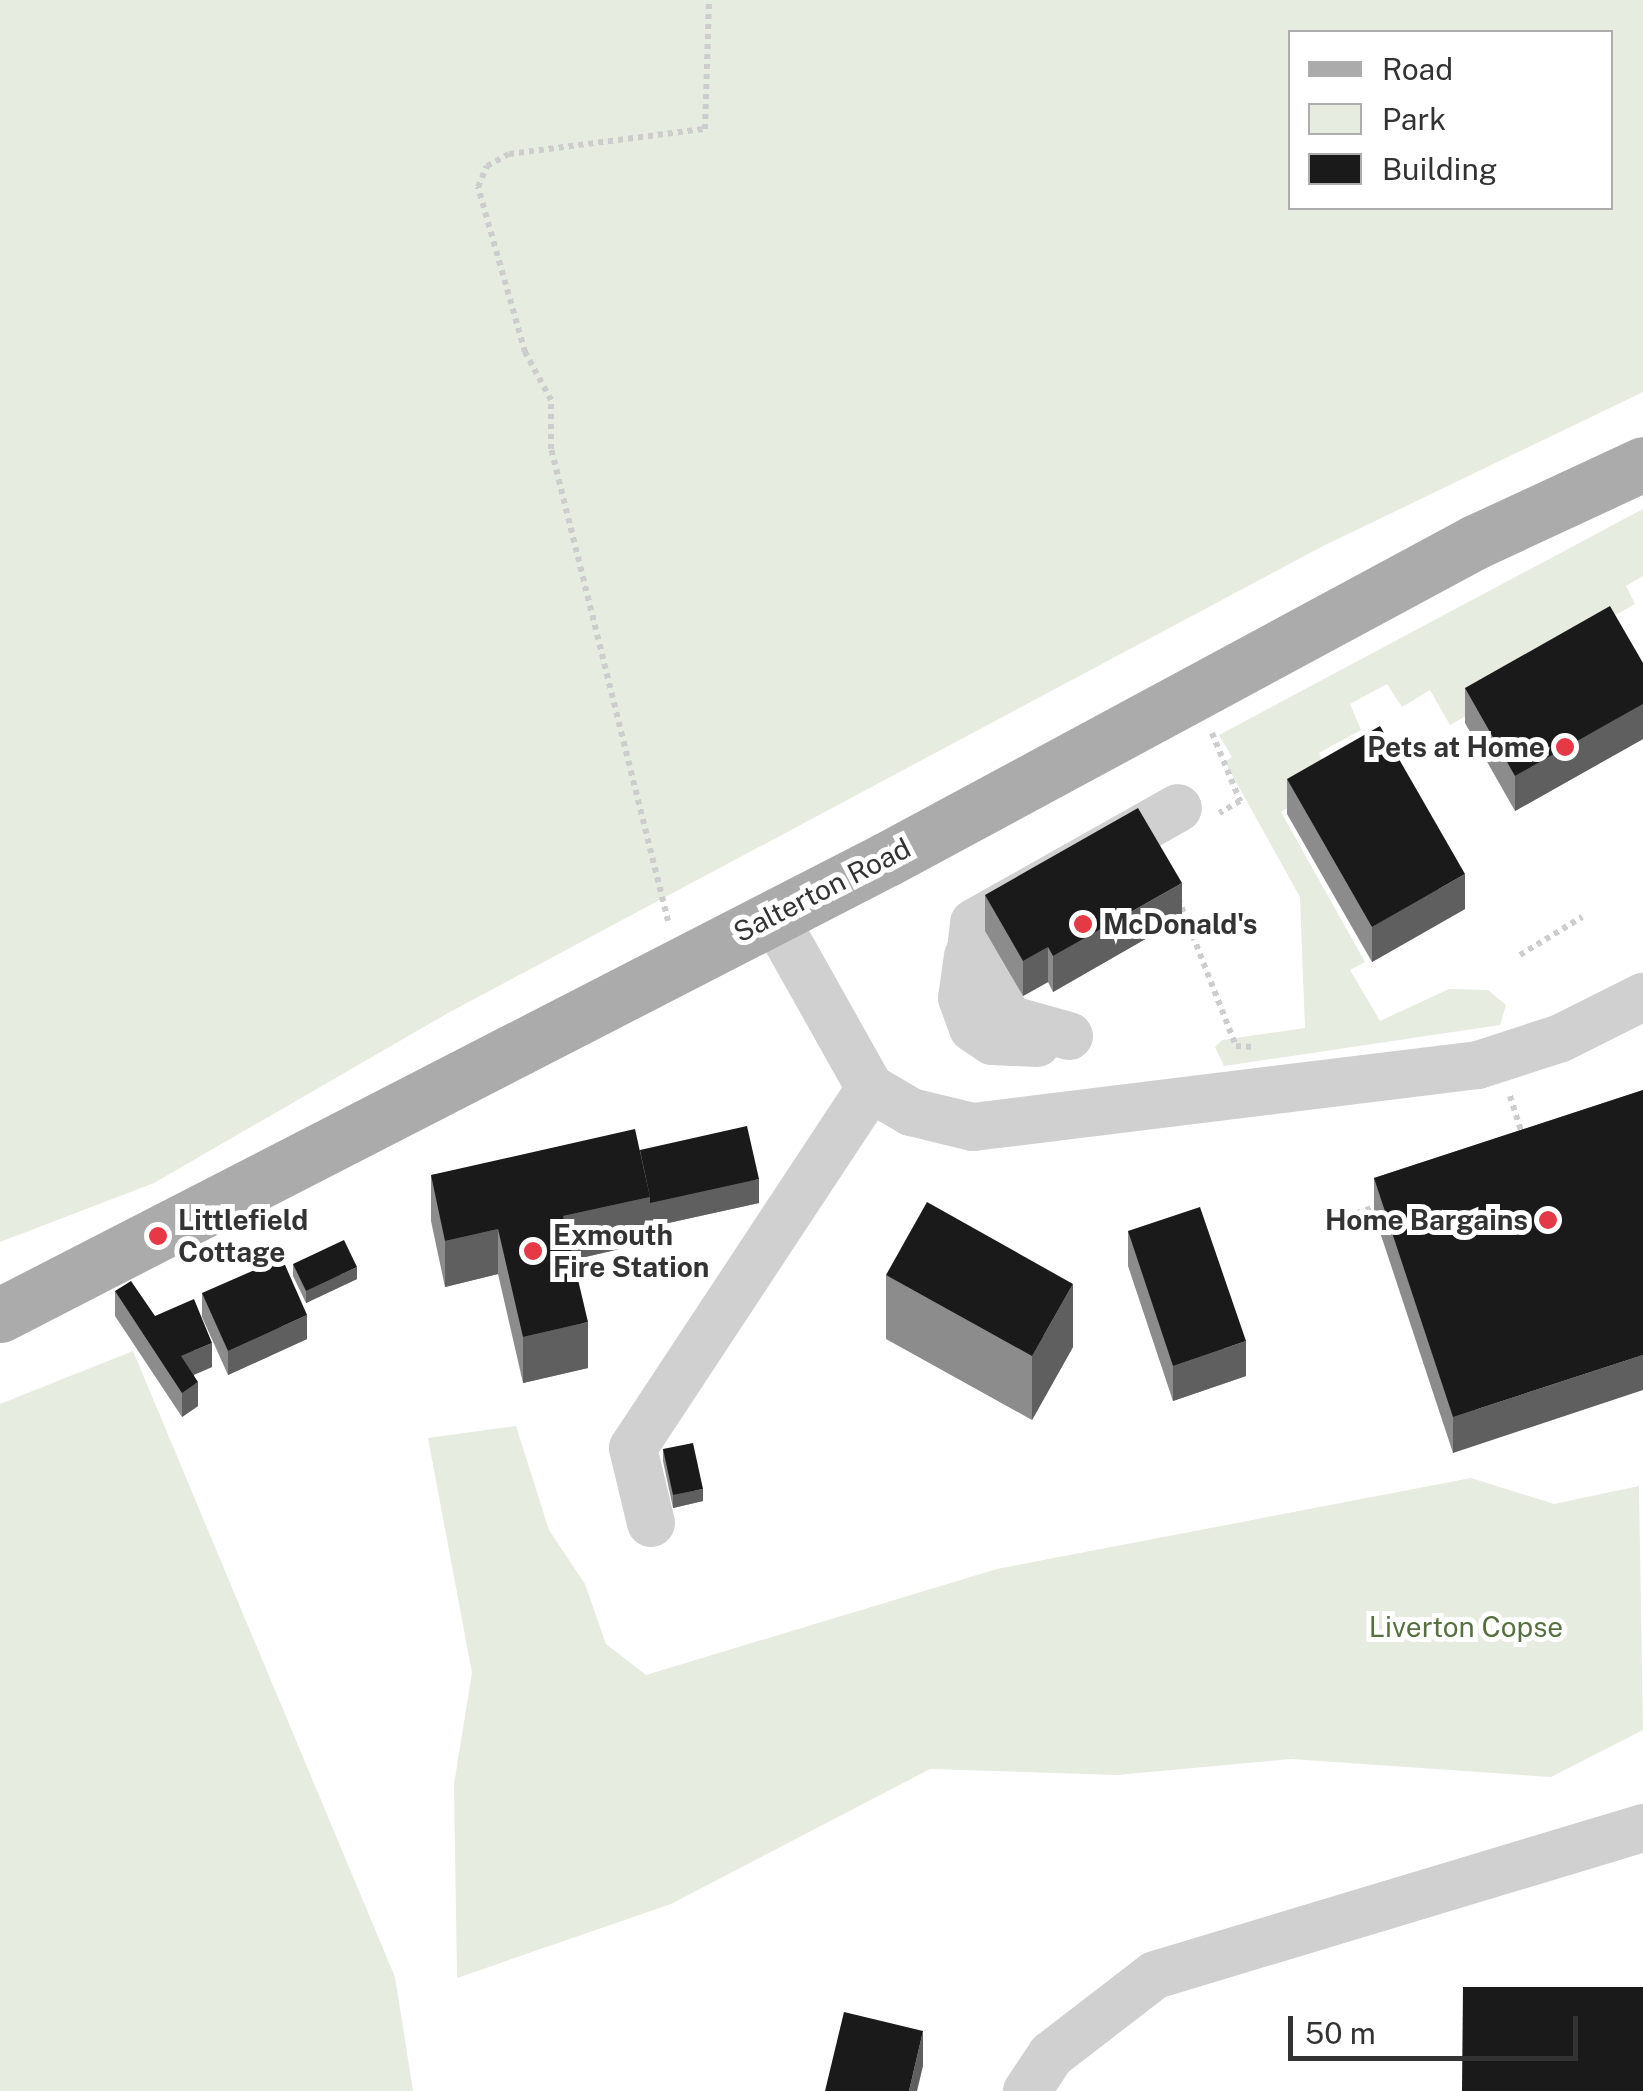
<!DOCTYPE html>
<html>
<head>
<meta charset="utf-8">
<style>
	body { margin:0 }
	#map { position:relative; width:1643px; height:2091px; overflow:hidden; background:#fff; font-family:"Public Sans",sans-serif }
	div>[style] { position:absolute }
	.green>* { inset:0; background:#e6ecdf }
	.path>* { height:6px; margin-top:-3px; transform-origin:0; background:repeating-linear-gradient(90deg,#cdcdcd 0 5px,transparent 0 10px) }
	.minor>* { height:48px; margin:-24px; padding:0 24px; transform-origin:24px; border-radius:24px; background:#d0d0d0 }
	.major>* { height:55px; margin:-27.5px; padding:0 27.5px; transform-origin:27.5px; border-radius:27.5px; background:#ababab }
	.wall>* { inset:0; background:#8c8c8c }
	.shaded-wall>* { inset:0; background:#5f5f5f }
	.building>* { inset:0; background:#1a1a1a }
	.dots>* { width:28px; height:28px; translate:-50% -50%; box-sizing:border-box; border:5px solid #fff; border-radius:50% }
	span { translate:-50% -50%; white-space:nowrap; text-align:center; line-height:1.15; -webkit-text-stroke:10px #fff; paint-order:stroke }
	.poi-label { font-size:28px; color:#333; font-weight:700 }
	.right { translate:-100% -50%; text-align:right }
	.left { translate:0 -50%; text-align:left }
	.street-label { font-size:28px; color:#333 }
	.park-label { font-size:28px; color:#56703f }
	.legend { position:absolute; left:1288px; top:30px; width:325px; height:180px; box-sizing:border-box; background:#fff; border:2px solid #adadad; margin:0; padding:12px 18px; list-style:none; font-size:30px; color:#333 }
	.legend li { display:flex; align-items:center; gap:20px; height:50px }
	.legend b { width:50px; border:2px solid #adadad }
	.scale { position:absolute; left:1288px; top:2016px; width:290px; height:45px; box-sizing:border-box; border:5px solid #333; border-top:0; padding-left:12px; font-size:30px; line-height:35px; white-space:nowrap; color:#333; -webkit-text-stroke:8px #fff; paint-order:stroke }
</style>
</head>
<body>
<div id="map">
	<div class="green">
		<div style="clip-path:polygon(evenodd,0 0,1643px 0,1643px 392px,1323px 546px,448px 1013px,154px 1183px,0 1242px,0 0,1290px 32px,1610px 32px,1610px 208px,1290px 208px,1290px 32px)"></div>
		<div style="clip-path:polygon(1643px 509px,1643px 576px,1626px 586px,1635px 604px,1542px 656px,1548px 669px,1450px 725px,1430px 690px,1402px 707px,1387px 684px,1350px 704px,1361px 730px,1319px 753px,1332px 781px,1281px 812px,1365px 962px,1350px 970px,1380px 1021px,1449px 989px,1488px 990px,1506px 1005px,1500px 1025px,1224px 1066px,1215px 1047px,1222px 1040px,1305px 1028px,1300px 897px,1225px 762px,1232px 757px,1219px 735px)"></div>
		<div style="clip-path:polygon(133px 1351px,395px 1977px,413px 2091px,0 2091px,0 1404px)"></div>
		<div style="clip-path:polygon(516px 1426px,549px 1530px,585px 1584px,606px 1644px,646px 1675px,997px 1569px,1471px 1478px,1554px 1504px,1639px 1486px,1643px 1730px,1551px 1777px,1291px 1759px,1117px 1775px,930px 1769px,671px 1904px,457px 1978px,454px 1784px,472px 1673px,428px 1438px)"></div>
	</div>
	<div class="path">
		<div style="left:1212px;top:733px;width:74px;rotate:67.6deg"></div>
		<div style="left:1240px;top:801px;width:24px;rotate:150deg"></div>
		<div style="left:1178px;top:898px;width:159px;rotate:68.6deg"></div>
		<div style="left:1236px;top:1046px;width:17px;rotate:3deg"></div>
		<div style="left:668px;top:921px;width:486px;rotate:-103.9deg"></div>
		<div style="left:551px;top:449px;width:49px;rotate:-90deg"></div>
		<div style="left:551px;top:400px;width:55px;rotate:-118.4deg"></div>
		<div style="left:525px;top:352px;width:172px;rotate:-105.9deg"></div>
		<div style="left:478px;top:187px;width:23px;rotate:-67deg"></div>
		<div style="left:487px;top:166px;width:25px;rotate:-29deg"></div>
		<div style="left:509px;top:154px;width:198px;rotate:-7.3deg"></div>
		<div style="left:705px;top:129px;width:129px;rotate:-88.2deg"></div>
		<div style="left:1520px;top:955px;width:73px;rotate:-31.5deg"></div>
		<div style="left:1510px;top:1096px;width:43px;rotate:72.4deg"></div>
		<div style="left:1328px;top:1223px;width:56px;rotate:-18.8deg"></div>
	</div>
	<div class="minor">
		<div style="left:774px;top:917px;width:196px;rotate:60.7deg"></div>
		<div style="left:870px;top:1088px;width:48px;rotate:30.3deg"></div>
		<div style="left:911px;top:1112px;width:64px;rotate:13.6deg"></div>
		<div style="left:973px;top:1127px;width:509px;rotate:-7deg"></div>
		<div style="left:1478px;top:1065px;width:87px;rotate:-18deg"></div>
		<div style="left:1561px;top:1038px;width:92px;rotate:-26.6deg"></div>
		<div style="left:968px;top:956px;width:42px;rotate:98.1deg"></div>
		<div style="left:962px;top:998px;width:32px;rotate:70deg"></div>
		<div style="left:973px;top:1028px;width:23px;rotate:34deg"></div>
		<div style="left:992px;top:1041px;width:45px;rotate:2.5deg"></div>
		<div style="left:1069px;top:1036px;width:63px;rotate:-164.4deg"></div>
		<div style="left:1008px;top:1019px;width:79px;rotate:-117.9deg"></div>
		<div style="left:971px;top:949px;width:26px;rotate:-83deg"></div>
		<div style="left:974px;top:923px;width:234px;rotate:-29.4deg"></div>
		<div style="left:651px;top:1523px;width:77px;rotate:-103.5deg"></div>
		<div style="left:633px;top:1448px;width:431px;rotate:-56.6deg"></div>
		<div style="left:1027px;top:2091px;width:43px;rotate:-56.3deg"></div>
		<div style="left:1051px;top:2055px;width:131px;rotate:-37.6deg"></div>
		<div style="left:1155px;top:1975px;width:510px;rotate:-16.76deg"></div>
	</div>
	<div class="major">
		<div style="left:0;top:1315px;width:997px;rotate:-27.21deg"></div>
		<div style="left:887px;top:859px;width:668px;rotate:-28.33deg"></div>
		<div style="left:1475px;top:542px;width:185px;rotate:-24.9deg"></div>
	</div>
	<div class="wall">
		<div style="clip-path:polygon(1643px 663px,1643px 739px,1515px 811px,1465px 723px,1465px 688px)"></div>
		<div style="clip-path:polygon(1287px 779px,1465px 909px,1372px 962px,1287px 814px)"></div>
		<div style="clip-path:polygon(985px 895px,1182px 918px,1053px 992px,1048px 982px,1023px 996px,985px 931px)"></div>
		<div style="clip-path:polygon(1643px 1090px,1453px 1453px,1374px 1214px,1374px 1178px)"></div>
		<div style="clip-path:polygon(640px 1150px,759px 1203px,650px 1227px,650px 1242px,573px 1260px,588px 1368px,523px 1383px,498px 1274px,445px 1287px,431px 1221px,431px 1175px)"></div>
		<div style="clip-path:polygon(1128px 1231px,1246px 1376px,1173px 1401px,1128px 1266px)"></div>
		<div style="clip-path:polygon(293px 1264px,357px 1279px,306px 1303px,293px 1276px)"></div>
		<div style="clip-path:polygon(886px 1275px,1073px 1347px,1032px 1420px,886px 1339px)"></div>
		<div style="clip-path:polygon(115px 1291px,155px 1316px,212px 1367px,194px 1375px,198px 1406px,182px 1417px,115px 1316px)"></div>
		<div style="clip-path:polygon(202px 1293px,307px 1339px,228px 1375px,202px 1317px)"></div>
		<div style="clip-path:polygon(663px 1449px,703px 1501px,673px 1508px,663px 1461px)"></div>
	</div>
	<div class="shaded-wall">
		<div style="clip-path:polygon(1643px 704px,1643px 739px,1515px 811px,1515px 776px)"></div>
		<div style="clip-path:polygon(1465px 874px,1465px 909px,1372px 962px,1372px 927px)"></div>
		<div style="clip-path:polygon(1182px 883px,1182px 918px,1053px 992px,1053px 956px)"></div>
		<div style="clip-path:polygon(1048px 947px,1048px 982px,1023px 996px,1023px 961px)"></div>
		<div style="clip-path:polygon(759px 1179px,759px 1203px,650px 1227px,650px 1242px,563px 1262px,563px 1216px,650px 1197px)"></div>
		<div style="clip-path:polygon(498px 1229px,498px 1274px,445px 1287px,445px 1241px)"></div>
		<div style="clip-path:polygon(357px 1267px,357px 1279px,306px 1303px,306px 1291px)"></div>
		<div style="clip-path:polygon(1073px 1284px,1073px 1347px,1032px 1420px,1032px 1356px)"></div>
		<div style="clip-path:polygon(307px 1315px,307px 1339px,228px 1375px,228px 1351px)"></div>
		<div style="clip-path:polygon(588px 1322px,588px 1368px,523px 1383px,523px 1337px)"></div>
		<div style="clip-path:polygon(1246px 1341px,1246px 1376px,1173px 1401px,1173px 1366px)"></div>
		<div style="clip-path:polygon(212px 1343px,212px 1367px,181px 1380px,181px 1356px)"></div>
		<div style="clip-path:polygon(1643px 1355px,1643px 1390px,1453px 1453px,1453px 1417px)"></div>
		<div style="clip-path:polygon(198px 1382px,198px 1406px,182px 1417px,182px 1393px)"></div>
		<div style="clip-path:polygon(703px 1489px,703px 1501px,673px 1508px,673px 1495px)"></div>
		<div style="clip-path:polygon(923px 2031px,923px 2066px,917px 2091px,909px 2091px)"></div>
	</div>
	<div class="building">
		<div style="clip-path:polygon(1610px 606px,1643px 663px,1643px 704px,1515px 776px,1465px 688px)"></div>
		<div style="clip-path:polygon(1380px 726px,1465px 874px,1372px 927px,1287px 779px)"></div>
		<div style="clip-path:polygon(1138px 808px,1182px 883px,1053px 956px,1048px 947px,1023px 961px,985px 895px)"></div>
		<div style="clip-path:polygon(1643px 1090px,1643px 1355px,1453px 1417px,1374px 1178px)"></div>
		<div style="clip-path:polygon(747px 1126px,759px 1179px,650px 1203px,650px 1197px,640px 1150px)"></div>
		<div style="clip-path:polygon(635px 1129px,650px 1197px,563px 1216px,588px 1322px,523px 1337px,498px 1229px,445px 1241px,431px 1175px)"></div>
		<div style="clip-path:polygon(927px 1202px,1073px 1284px,1032px 1356px,886px 1275px)"></div>
		<div style="clip-path:polygon(1200px 1207px,1246px 1341px,1173px 1366px,1128px 1231px)"></div>
		<div style="clip-path:polygon(344px 1240px,357px 1267px,306px 1291px,293px 1264px)"></div>
		<div style="clip-path:polygon(282px 1258px,307px 1315px,228px 1351px,202px 1293px)"></div>
		<div style="clip-path:polygon(131px 1281px,155px 1316px,194px 1299px,212px 1343px,181px 1356px,198px 1382px,182px 1393px,115px 1291px)"></div>
		<div style="clip-path:polygon(693px 1443px,703px 1489px,673px 1495px,663px 1449px)"></div>
		<div style="clip-path:polygon(1463px 1987px,1643px 1987px,1643px 2091px,1462px 2091px)"></div>
		<div style="clip-path:polygon(844px 2012px,923px 2031px,909px 2091px,825px 2091px)"></div>
	</div>
	<div class="dots">
		<div style="left:1565px;top:747px;background:#e63946"></div>
		<div style="left:1083px;top:924px;background:#e63946"></div>
		<div style="left:1548px;top:1220px;background:#e63946"></div>
		<div style="left:158px;top:1236px;background:#e63946"></div>
		<div style="left:533px;top:1251px;background:#e63946"></div>
	</div>
	<div class="poi-label">
		<span class="right" style="left:1545px;top:747px">Pets at Home</span>
		<span class="left" style="left:1103px;top:924px">McDonald's</span>
		<span class="left" style="left:178px;top:1236px">Littlefield<br>Cottage</span>
		<span class="right" style="left:1528px;top:1220px">Home Bargains</span>
		<span class="left" style="left:553px;top:1251px">Exmouth<br>Fire Station</span>
	</div>
	<div class="street-label">
		<span style="left:822px;top:890px;rotate:-27deg">Salterton Road</span>
	</div>
	<div class="park-label">
		<span style="left:1466px;top:1627px">Liverton Copse</span>
	</div>
	<ul class="legend">
	<li><b style="height:12px;background:#ababab"></b>Road</li>
	<li><b style="height:28px;background:#e6ecdf"></b>Park</li>
	<li><b style="height:28px;background:#1a1a1a"></b>Building</li>
	</ul>
	<div class="scale">50 m</div>
</div>
</body>
</html>
